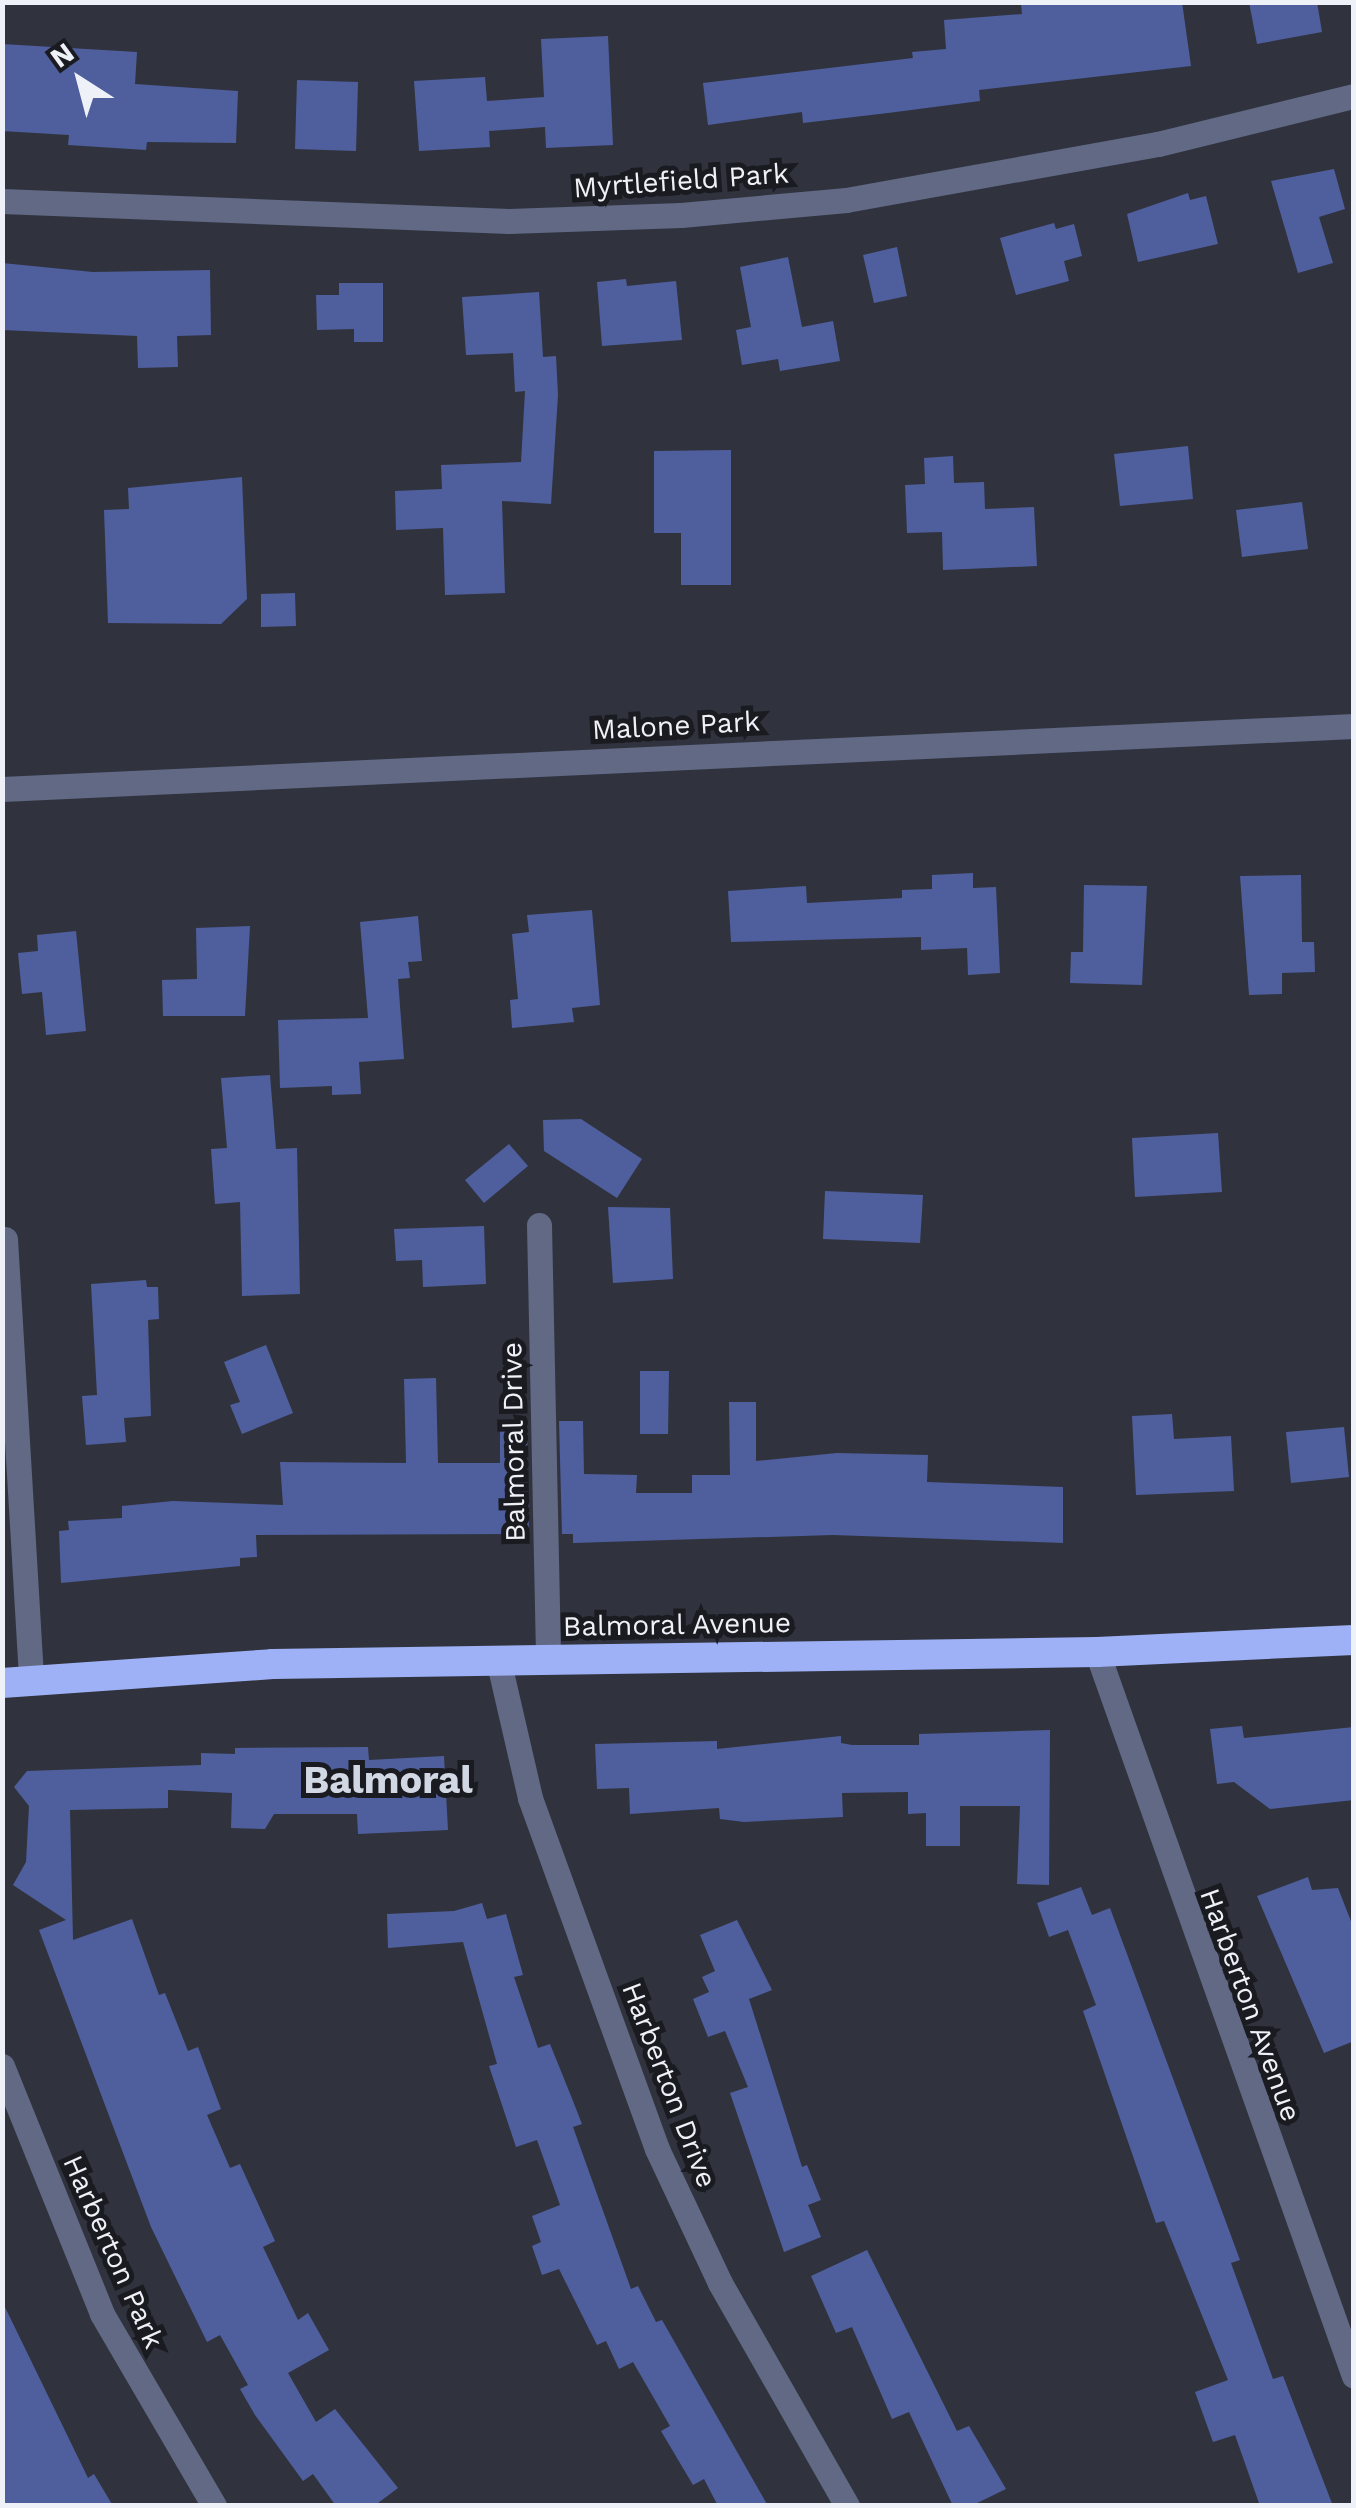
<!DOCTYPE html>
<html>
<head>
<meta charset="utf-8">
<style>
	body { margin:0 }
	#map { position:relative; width:1356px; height:2508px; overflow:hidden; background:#30333e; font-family:"Work Sans",sans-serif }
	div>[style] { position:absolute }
	.building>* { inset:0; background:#4f5f9d }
	.minor>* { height:25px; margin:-12.5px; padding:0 12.5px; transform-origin:12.5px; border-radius:12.5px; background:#616985 }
	.highway>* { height:30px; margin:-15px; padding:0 15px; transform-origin:15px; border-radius:15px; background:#9eb1f6 }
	span { translate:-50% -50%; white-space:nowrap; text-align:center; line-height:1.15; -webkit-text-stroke:10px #1a1b20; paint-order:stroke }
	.street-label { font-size:28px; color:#eff1f8 }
	.district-label { font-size:38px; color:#d2d7e4; font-weight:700 }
	.frame { position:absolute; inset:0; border:5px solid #eff1f8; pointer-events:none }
	.north { position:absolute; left:30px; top:30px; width:100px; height:100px; -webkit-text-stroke:8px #1a1b20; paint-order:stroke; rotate:324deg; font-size:28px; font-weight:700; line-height:40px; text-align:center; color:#eff1f8 }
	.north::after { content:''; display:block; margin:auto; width:35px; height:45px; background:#eff1f8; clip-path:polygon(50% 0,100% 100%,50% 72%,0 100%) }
</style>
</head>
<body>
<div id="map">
	<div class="building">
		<div style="clip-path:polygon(1182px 2px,1191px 66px,979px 90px,980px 101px,888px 113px,803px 123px,802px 112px,708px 125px,703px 83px,913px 58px,912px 52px,946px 49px,944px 20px,1022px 14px,1021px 4px)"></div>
		<div style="clip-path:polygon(1249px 2px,1317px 2px,1322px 32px,1257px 44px)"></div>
		<div style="clip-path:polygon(608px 36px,613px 145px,546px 148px,545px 127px,489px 131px,490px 147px,419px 151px,414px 81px,485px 77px,487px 101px,544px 97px,541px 39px)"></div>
		<div style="clip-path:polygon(2px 44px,137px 52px,135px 84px,238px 91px,236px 143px,147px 142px,146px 150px,68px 145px,69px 135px,2px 131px)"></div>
		<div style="clip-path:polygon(297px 80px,358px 82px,356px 151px,295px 149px)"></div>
		<div style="clip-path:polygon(1334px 169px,1345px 209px,1319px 217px,1333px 263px,1298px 273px,1271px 181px)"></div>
		<div style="clip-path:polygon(1188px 193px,1190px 200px,1206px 196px,1218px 244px,1138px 262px,1127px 214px)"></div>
		<div style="clip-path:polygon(1054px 223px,1056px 229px,1074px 224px,1082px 256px,1064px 261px,1069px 281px,1016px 295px,1000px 238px)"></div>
		<div style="clip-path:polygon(897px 247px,907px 296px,874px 303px,863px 255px)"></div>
		<div style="clip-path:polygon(788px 257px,802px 327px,833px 321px,840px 361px,780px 371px,778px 359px,742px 365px,736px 330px,751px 327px,740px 267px)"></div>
		<div style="clip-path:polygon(2px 263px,93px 272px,210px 270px,211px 335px,177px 336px,178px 367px,138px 368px,137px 336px,2px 330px)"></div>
		<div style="clip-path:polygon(626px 279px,627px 286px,676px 281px,682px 340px,602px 346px,597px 282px)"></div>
		<div style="clip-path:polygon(339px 283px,383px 283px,383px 342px,354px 342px,354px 329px,317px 330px,316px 295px,339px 295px)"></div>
		<div style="clip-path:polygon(539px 292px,543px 357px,556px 356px,558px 395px,551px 504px,502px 501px,505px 593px,445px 595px,443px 528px,396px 530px,395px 491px,442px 489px,441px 465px,521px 462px,525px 391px,515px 392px,513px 353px,466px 355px,462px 297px)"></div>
		<div style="clip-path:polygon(1188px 446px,1193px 499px,1120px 506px,1114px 454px)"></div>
		<div style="clip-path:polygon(731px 450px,731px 585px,681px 585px,681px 533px,654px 533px,654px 451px)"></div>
		<div style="clip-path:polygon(953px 456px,954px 483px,984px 482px,985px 509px,1034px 507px,1037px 566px,943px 570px,942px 532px,907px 533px,905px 485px,925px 484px,924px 458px)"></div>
		<div style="clip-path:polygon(242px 477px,247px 599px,221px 624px,108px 623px,104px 510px,129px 509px,128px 488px)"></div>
		<div style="clip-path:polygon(1302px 502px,1308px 549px,1242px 557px,1236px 510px)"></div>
		<div style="clip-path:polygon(295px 593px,296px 626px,261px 627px,261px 594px)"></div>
		<div style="clip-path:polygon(973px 873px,973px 888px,996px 887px,1000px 973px,968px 975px,967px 948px,921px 950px,921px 937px,731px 942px,728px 891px,806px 886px,807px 903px,902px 898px,902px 890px,932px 889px,932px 875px)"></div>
		<div style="clip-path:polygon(1301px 875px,1302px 942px,1314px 942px,1315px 972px,1282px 973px,1282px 994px,1249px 995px,1240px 876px)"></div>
		<div style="clip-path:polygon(1084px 885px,1147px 886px,1142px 985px,1070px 983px,1071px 952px,1083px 952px)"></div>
		<div style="clip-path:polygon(592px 910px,600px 1005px,572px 1008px,574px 1022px,512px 1028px,510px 1000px,518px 999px,512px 934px,529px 932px,527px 915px)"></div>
		<div style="clip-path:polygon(418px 916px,422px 961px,408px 962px,410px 978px,398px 979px,404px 1059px,359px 1062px,361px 1094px,332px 1095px,332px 1086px,280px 1088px,278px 1020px,368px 1018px,360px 922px)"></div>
		<div style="clip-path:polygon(250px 926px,245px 1016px,163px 1016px,162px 980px,197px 979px,196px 928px)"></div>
		<div style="clip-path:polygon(76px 931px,86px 1031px,46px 1035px,42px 992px,22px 994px,18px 953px,38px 951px,37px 935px)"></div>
		<div style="clip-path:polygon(270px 1075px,276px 1149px,297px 1148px,300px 1294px,242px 1296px,240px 1202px,215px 1204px,211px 1149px,227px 1148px,221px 1078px)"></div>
		<div style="clip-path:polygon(581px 1119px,642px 1159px,617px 1198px,544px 1151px,543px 1120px)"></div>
		<div style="clip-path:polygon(1218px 1133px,1222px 1192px,1135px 1197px,1132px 1138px)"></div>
		<div style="clip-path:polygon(509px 1144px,528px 1166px,484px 1203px,465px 1180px)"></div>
		<div style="clip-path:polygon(825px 1191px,923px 1195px,920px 1243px,823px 1239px)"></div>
		<div style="clip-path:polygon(608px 1207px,670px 1208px,673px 1279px,613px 1283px)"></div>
		<div style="clip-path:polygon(484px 1226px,486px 1284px,423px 1287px,422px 1260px,396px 1261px,394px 1229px)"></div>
		<div style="clip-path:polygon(146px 1280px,147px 1287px,158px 1287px,159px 1319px,148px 1320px,151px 1416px,124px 1418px,126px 1442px,86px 1445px,82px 1396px,97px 1395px,91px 1284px)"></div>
		<div style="clip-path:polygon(266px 1345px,293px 1413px,242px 1434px,230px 1405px,240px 1402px,224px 1362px)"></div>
		<div style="clip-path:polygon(640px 1371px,669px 1371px,668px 1434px,640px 1434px)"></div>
		<div style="clip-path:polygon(436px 1378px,438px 1463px,500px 1463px,500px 1422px,527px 1421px,529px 1534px,256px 1535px,257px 1557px,240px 1558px,240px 1566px,61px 1583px,59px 1531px,69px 1530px,68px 1521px,122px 1518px,122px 1506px,173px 1501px,283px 1505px,280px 1462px,406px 1463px,404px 1379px)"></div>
		<div style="clip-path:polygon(729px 1402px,756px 1402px,756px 1461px,837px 1453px,928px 1455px,927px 1482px,1063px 1487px,1063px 1543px,833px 1535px,573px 1543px,573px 1534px,562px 1534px,559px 1421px,583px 1421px,584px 1474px,637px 1475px,636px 1493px,692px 1493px,692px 1475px,730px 1475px)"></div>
		<div style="clip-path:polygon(1172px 1414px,1174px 1439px,1231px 1436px,1234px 1491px,1136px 1495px,1132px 1416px)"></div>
		<div style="clip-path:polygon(1344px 1427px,1349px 1477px,1291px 1483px,1286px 1432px)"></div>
		<div style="clip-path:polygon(1242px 1726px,1244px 1738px,1354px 1727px,1354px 1800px,1270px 1809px,1234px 1782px,1217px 1784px,1210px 1729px)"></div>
		<div style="clip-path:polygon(1050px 1730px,1049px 1885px,1017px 1884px,1020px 1806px,960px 1806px,960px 1846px,926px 1846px,926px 1813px,908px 1814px,908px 1792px,842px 1793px,843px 1817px,744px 1822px,720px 1819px,719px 1808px,630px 1814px,629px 1788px,597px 1789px,595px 1744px,717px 1741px,717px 1749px,841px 1736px,841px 1743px,852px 1745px,919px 1745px,919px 1734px)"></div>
		<div style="clip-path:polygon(368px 1747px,369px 1760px,444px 1756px,448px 1830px,358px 1834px,357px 1814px,274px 1814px,265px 1829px,231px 1828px,232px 1793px,168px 1790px,168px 1808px,70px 1810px,73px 1940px,132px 1919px,159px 1995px,165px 1993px,188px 2051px,198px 2047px,221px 2109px,207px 2115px,230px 2168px,240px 2164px,275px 2241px,263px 2247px,298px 2320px,308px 2313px,329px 2350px,288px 2373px,316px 2422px,335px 2409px,398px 2488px,374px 2506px,336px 2506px,313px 2474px,303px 2481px,255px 2415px,240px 2389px,248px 2385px,220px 2335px,207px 2342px,151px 2227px,39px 1930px,66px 1920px,13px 1885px,26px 1862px,29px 1806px,14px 1787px,27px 1771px,201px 1765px,201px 1753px,235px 1754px,235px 1748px)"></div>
		<div style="clip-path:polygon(1308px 1877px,1312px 1890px,1338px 1888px,1354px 1929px,1354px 2041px,1324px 2053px,1257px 1896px)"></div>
		<div style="clip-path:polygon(1081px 1887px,1092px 1915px,1110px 1908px,1240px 2260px,1231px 2263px,1273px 2379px,1283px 2376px,1333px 2506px,1260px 2506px,1235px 2435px,1213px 2442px,1195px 2392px,1228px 2380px,1164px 2221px,1156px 2223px,1083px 2011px,1096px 2005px,1068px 1930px,1049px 1937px,1037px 1903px)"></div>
		<div style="clip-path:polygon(482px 1903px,487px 1919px,506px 1914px,523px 1975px,514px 1977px,538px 2048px,550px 2044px,571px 2096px,582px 2124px,573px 2127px,631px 2289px,638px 2286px,656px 2322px,662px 2320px,768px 2506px,718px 2506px,704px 2479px,693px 2485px,661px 2431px,670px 2426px,633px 2362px,619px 2369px,606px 2341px,597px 2345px,559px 2269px,542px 2275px,532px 2246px,541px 2242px,532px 2216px,560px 2205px,537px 2140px,516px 2147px,489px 2066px,497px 2064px,463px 1942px,388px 1948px,387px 1914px,454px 1911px)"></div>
		<div style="clip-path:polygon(737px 1920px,772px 1990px,749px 1999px,802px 2167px,807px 2165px,821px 2200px,808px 2205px,821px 2237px,784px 2252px,730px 2093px,748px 2087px,725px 2031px,708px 2037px,693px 1999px,709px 1992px,702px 1977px,715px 1971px,700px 1935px)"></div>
		<div style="clip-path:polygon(867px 2250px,957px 2431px,969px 2426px,1006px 2489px,971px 2506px,953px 2506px,909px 2412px,892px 2419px,852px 2327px,836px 2333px,811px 2276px)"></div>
		<div style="clip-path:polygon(2px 2301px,88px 2478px,94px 2474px,113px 2506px,2px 2506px)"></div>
	</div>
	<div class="minor">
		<div style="left:2px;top:201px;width:507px;rotate:2.26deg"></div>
		<div style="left:509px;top:221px;width:172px;rotate:-2deg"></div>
		<div style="left:681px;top:215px;width:166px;rotate:-5.2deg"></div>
		<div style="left:846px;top:200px;width:317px;rotate:-10.2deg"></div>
		<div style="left:1158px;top:144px;width:202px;rotate:-13.8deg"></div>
		<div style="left:2px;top:789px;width:1353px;rotate:-2.67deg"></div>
		<div style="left:539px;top:1225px;width:434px;rotate:88.8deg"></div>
		<div style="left:5px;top:1239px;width:443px;rotate:86.6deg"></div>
		<div style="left:1097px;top:1652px;width:768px;rotate:70.46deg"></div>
		<div style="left:498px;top:1659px;width:143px;rotate:77deg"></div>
		<div style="left:530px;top:1798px;width:373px;rotate:70.1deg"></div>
		<div style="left:657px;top:2149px;width:148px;rotate:64.8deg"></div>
		<div style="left:720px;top:2283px;width:257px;rotate:60.3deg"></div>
		<div style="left:2px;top:2066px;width:267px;rotate:68deg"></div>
		<div style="left:102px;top:2314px;width:222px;rotate:59.7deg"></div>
	</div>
	<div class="highway">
		<div style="left:2px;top:1683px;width:271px;rotate:-4deg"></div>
		<div style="left:272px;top:1664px;width:825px;rotate:-0.83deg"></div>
		<div style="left:1097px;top:1652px;width:257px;rotate:-2.7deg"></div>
	</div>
	<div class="street-label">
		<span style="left:681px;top:181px;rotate:-4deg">Myrtlefield Park</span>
		<span style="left:676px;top:726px;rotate:-3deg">Malone Park</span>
		<span style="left:514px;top:1442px;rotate:-91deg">Balmoral Drive</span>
		<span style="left:677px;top:1625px;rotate:-1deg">Balmoral Avenue</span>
		<span style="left:1250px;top:2005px;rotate:70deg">Harberton Avenue</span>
		<span style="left:669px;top:2085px;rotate:69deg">Harberton Drive</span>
		<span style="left:113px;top:2252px;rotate:66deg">Harberton Park</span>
	</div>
	<div class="district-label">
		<span style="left:388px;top:1781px">Balmoral</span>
	</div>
	<div class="frame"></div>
	<div class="north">N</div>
</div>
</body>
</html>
